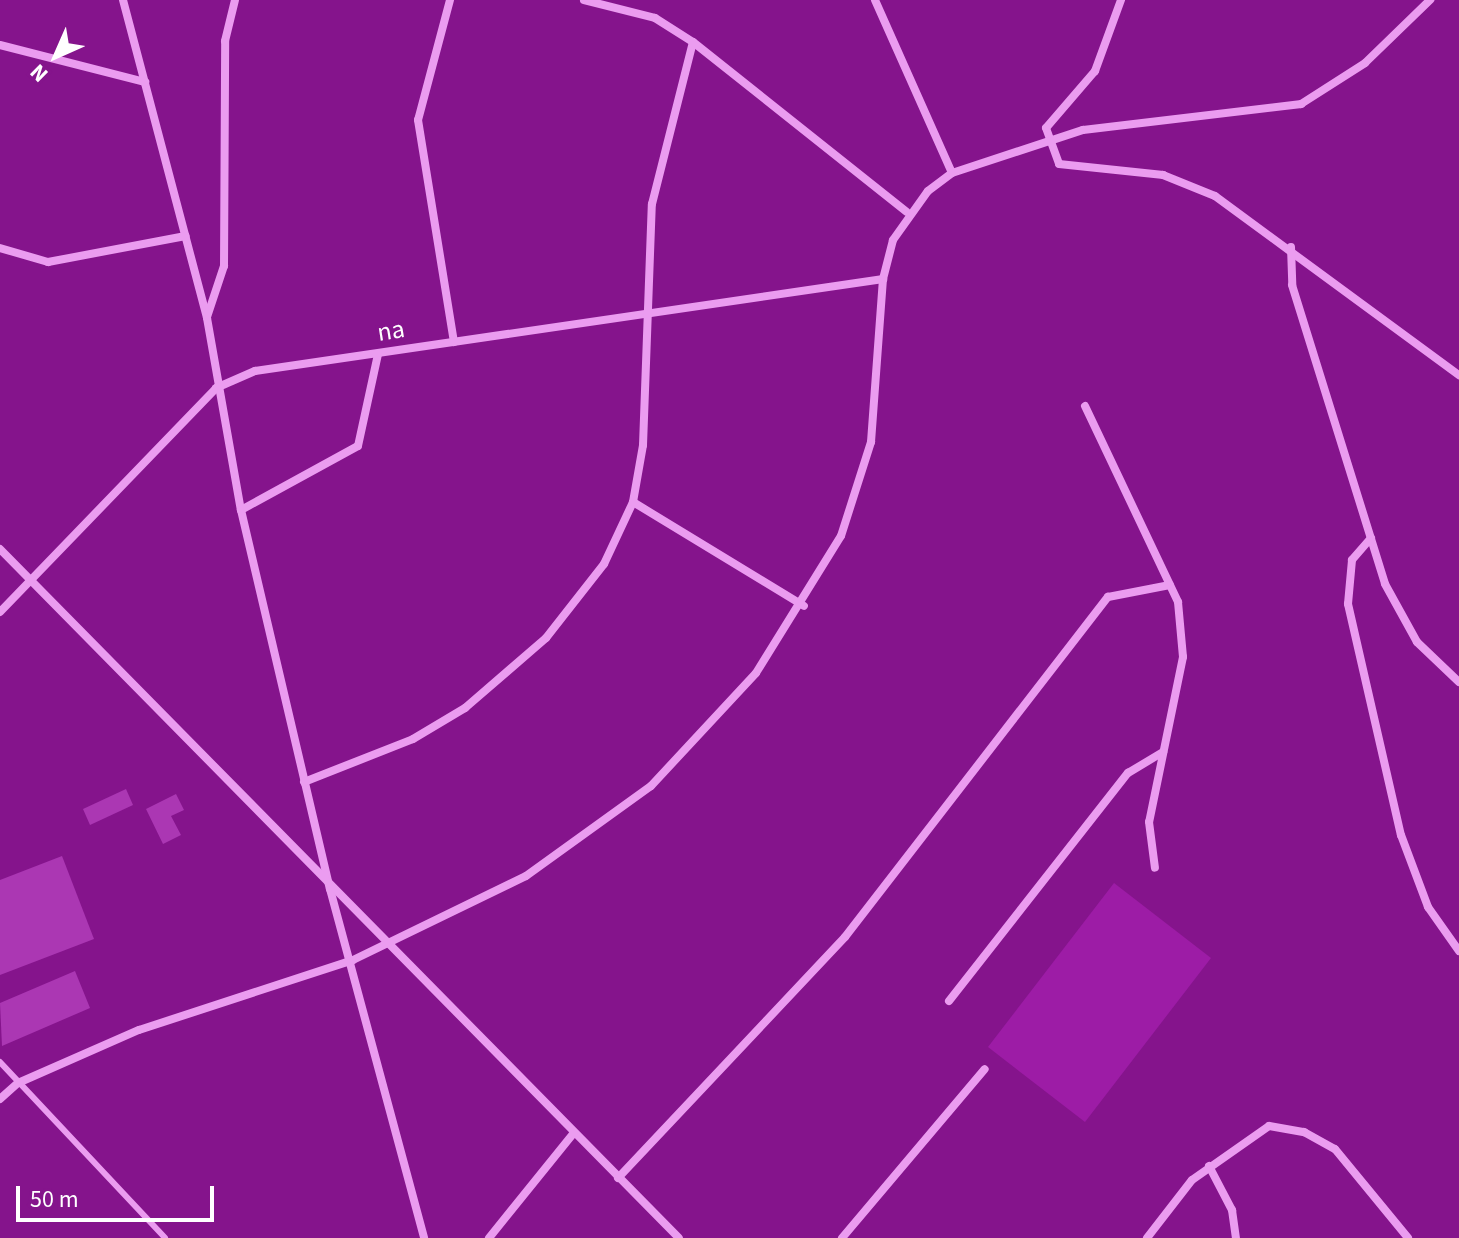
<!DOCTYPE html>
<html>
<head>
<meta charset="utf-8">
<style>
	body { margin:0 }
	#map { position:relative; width:1459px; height:1238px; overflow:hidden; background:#85148c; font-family:"Source Sans 3",sans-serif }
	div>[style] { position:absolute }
	.green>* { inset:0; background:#9d1ca6 }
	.building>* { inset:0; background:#ab37b3 }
	.service>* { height:6px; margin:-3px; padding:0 3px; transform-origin:3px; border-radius:3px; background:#eb9cf0 }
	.minor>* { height:8px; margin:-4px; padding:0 4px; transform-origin:4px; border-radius:4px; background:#eb9cf0 }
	span { translate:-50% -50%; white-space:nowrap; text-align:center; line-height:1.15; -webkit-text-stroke:6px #85148c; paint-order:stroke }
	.street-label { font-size:26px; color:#fff }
	.north { position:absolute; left:16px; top:16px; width:80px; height:80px; -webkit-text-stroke:6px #85148c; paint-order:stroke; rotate:225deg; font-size:22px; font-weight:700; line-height:32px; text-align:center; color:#fff }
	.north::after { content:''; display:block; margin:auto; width:28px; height:36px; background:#fff; clip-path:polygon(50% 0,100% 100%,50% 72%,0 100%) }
	.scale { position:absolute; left:16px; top:1186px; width:198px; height:36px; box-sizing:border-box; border:4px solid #fff; border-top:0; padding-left:10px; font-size:24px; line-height:28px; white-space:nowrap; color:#fff; -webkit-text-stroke:6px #85148c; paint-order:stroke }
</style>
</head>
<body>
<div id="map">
	<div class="green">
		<div style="clip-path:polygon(1114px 883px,1211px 958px,1085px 1122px,988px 1047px)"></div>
	</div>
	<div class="building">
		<div style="clip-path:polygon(126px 789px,133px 805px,90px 825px,83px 809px)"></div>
		<div style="clip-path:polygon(176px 794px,184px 810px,171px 816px,181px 835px,163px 844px,146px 809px)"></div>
		<div style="clip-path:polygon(62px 856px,94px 939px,0 975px,0 880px)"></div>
		<div style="clip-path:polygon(75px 971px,90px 1008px,2px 1046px,0 1003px)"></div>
	</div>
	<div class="service">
		<div style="left:0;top:1062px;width:241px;rotate:46.8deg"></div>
	</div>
	<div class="minor">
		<div style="left:123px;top:0;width:329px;rotate:75.2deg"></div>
		<div style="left:207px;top:318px;width:195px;rotate:80deg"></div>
		<div style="left:241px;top:510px;width:389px;rotate:76.8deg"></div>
		<div style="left:330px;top:889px;width:361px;rotate:74.9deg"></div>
		<div style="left:450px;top:0;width:124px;rotate:104.9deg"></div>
		<div style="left:418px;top:120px;width:225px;rotate:80.8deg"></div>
		<div style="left:584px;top:0;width:73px;rotate:14.2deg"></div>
		<div style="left:655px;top:18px;width:45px;rotate:32.3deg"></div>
		<div style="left:693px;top:42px;width:273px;rotate:38.5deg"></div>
		<div style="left:875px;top:0;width:189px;rotate:66deg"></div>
		<div style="left:1121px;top:0;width:76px;rotate:110.1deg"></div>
		<div style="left:1095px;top:71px;width:75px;rotate:130.7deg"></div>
		<div style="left:1046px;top:128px;width:38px;rotate:70deg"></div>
		<div style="left:1059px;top:164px;width:105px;rotate:6deg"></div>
		<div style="left:1163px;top:175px;width:56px;rotate:22deg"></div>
		<div style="left:1215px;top:196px;width:303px;rotate:36.3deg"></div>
		<div style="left:0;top:45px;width:150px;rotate:14.3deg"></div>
		<div style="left:1291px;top:247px;width:38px;rotate:88deg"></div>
		<div style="left:1292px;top:285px;width:313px;rotate:72.7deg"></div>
		<div style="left:1385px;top:584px;width:66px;rotate:61.1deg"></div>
		<div style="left:1417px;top:642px;width:58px;rotate:43.6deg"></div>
		<div style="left:0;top:248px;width:50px;rotate:16.3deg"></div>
		<div style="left:48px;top:262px;width:140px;rotate:-10.7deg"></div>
		<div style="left:207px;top:317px;width:54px;rotate:-71.6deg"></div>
		<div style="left:224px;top:266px;width:225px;rotate:-89.7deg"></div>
		<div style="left:225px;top:41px;width:42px;rotate:-76.3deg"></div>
		<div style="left:1085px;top:406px;width:217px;rotate:64.6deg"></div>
		<div style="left:1178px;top:602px;width:55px;rotate:84.8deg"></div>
		<div style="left:1183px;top:657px;width:168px;rotate:101.6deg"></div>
		<div style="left:1149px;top:822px;width:46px;rotate:82.6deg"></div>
		<div style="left:633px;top:502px;width:200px;rotate:31.3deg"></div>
		<div style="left:241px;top:510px;width:133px;rotate:-28.7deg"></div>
		<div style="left:358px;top:446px;width:94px;rotate:-77.7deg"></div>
		<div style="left:1371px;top:538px;width:29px;rotate:131deg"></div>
		<div style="left:1352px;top:560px;width:44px;rotate:95.2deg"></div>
		<div style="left:1348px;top:604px;width:237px;rotate:77.1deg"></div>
		<div style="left:1401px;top:835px;width:77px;rotate:69.4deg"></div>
		<div style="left:1428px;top:907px;width:54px;rotate:54.8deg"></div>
		<div style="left:0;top:549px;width:967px;rotate:45.42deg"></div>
		<div style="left:0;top:612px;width:311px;rotate:-46deg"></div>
		<div style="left:216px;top:388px;width:43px;rotate:-23.6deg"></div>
		<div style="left:255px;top:371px;width:635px;rotate:-8.33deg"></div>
		<div style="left:304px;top:782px;width:117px;rotate:-21.5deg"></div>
		<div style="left:413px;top:739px;width:61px;rotate:-30.8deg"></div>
		<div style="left:465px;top:708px;width:107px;rotate:-40.8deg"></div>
		<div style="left:546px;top:638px;width:94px;rotate:-51.9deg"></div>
		<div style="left:604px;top:564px;width:68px;rotate:-64.9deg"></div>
		<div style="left:633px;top:502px;width:58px;rotate:-80deg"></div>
		<div style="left:643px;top:445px;width:241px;rotate:-87.9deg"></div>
		<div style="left:652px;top:204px;width:167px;rotate:-75.8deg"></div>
		<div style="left:949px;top:1001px;width:290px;rotate:-51.9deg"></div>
		<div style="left:1128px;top:773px;width:41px;rotate:-31deg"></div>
		<div style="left:0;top:1099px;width:24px;rotate:-42deg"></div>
		<div style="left:18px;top:1083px;width:132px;rotate:-23.7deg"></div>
		<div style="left:139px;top:1030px;width:225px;rotate:-18.1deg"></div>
		<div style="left:353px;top:960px;width:192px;rotate:-25.9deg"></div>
		<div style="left:526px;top:876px;width:154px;rotate:-35.8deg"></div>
		<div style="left:651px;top:786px;width:154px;rotate:-47.1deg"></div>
		<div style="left:756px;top:673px;width:161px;rotate:-58.2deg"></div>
		<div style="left:841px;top:536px;width:99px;rotate:-72.3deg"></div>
		<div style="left:871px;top:442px;width:163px;rotate:-85.8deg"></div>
		<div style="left:883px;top:279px;width:40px;rotate:-75.6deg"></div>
		<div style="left:893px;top:240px;width:60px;rotate:-54.5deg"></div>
		<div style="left:928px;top:191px;width:30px;rotate:-37deg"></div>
		<div style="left:952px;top:173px;width:138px;rotate:-18.2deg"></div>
		<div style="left:1083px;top:130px;width:220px;rotate:-6.8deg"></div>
		<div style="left:1301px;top:104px;width:76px;rotate:-32.6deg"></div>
		<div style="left:1365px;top:63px;width:91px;rotate:-44.1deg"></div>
		<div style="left:1209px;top:1166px;width:50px;rotate:62.4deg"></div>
		<div style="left:1232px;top:1210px;width:28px;rotate:82deg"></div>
		<div style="left:618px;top:1178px;width:331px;rotate:-46.7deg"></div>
		<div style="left:845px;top:937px;width:430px;rotate:-52.3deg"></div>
		<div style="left:1108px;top:597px;width:63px;rotate:-11deg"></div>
		<div style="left:489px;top:1238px;width:134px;rotate:-51.1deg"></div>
		<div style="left:842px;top:1238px;width:221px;rotate:-49.8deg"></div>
		<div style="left:1147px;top:1238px;width:73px;rotate:-52.2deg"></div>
		<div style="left:1192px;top:1180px;width:94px;rotate:-35deg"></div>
		<div style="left:1269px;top:1126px;width:36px;rotate:10deg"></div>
		<div style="left:1304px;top:1132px;width:35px;rotate:29deg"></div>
		<div style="left:1335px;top:1149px;width:115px;rotate:50.6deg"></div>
	</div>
	<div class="street-label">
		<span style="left:391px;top:331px;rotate:-9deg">na</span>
	</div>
	<div class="north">N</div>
	<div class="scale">50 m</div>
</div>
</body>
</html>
